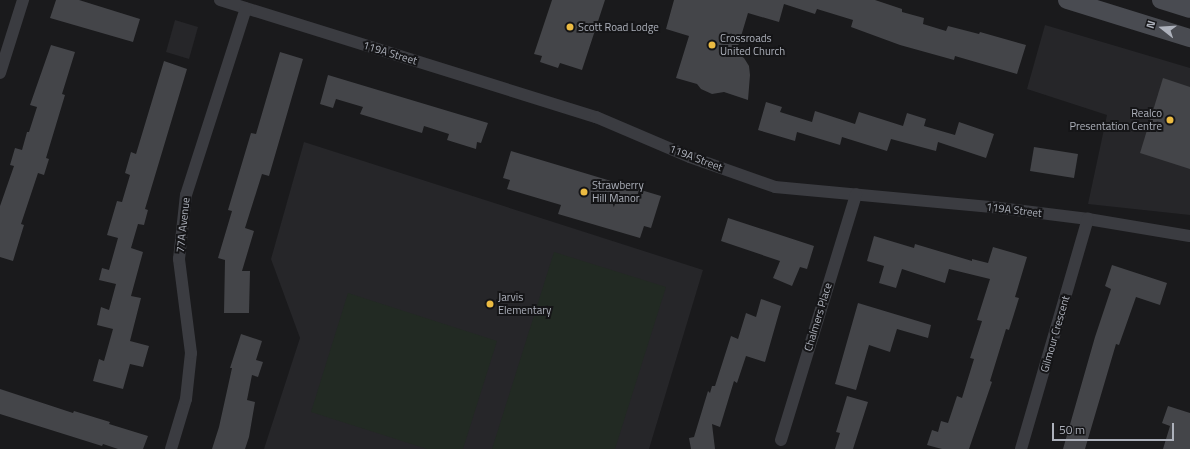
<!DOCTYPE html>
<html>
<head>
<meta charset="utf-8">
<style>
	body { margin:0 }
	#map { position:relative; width:1190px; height:449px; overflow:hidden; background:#1a1a1c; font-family:"Titillium Web",sans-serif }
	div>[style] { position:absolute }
	.built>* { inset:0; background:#262629 }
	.green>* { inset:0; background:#222a23 }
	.building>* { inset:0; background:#444549 }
	.minor>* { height:12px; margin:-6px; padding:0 6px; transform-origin:6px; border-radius:6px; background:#3b3c41 }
	.secondary>* { height:18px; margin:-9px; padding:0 9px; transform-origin:9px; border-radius:9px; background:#494b51 }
	.dots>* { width:11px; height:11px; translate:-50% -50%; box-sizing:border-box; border:2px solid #151517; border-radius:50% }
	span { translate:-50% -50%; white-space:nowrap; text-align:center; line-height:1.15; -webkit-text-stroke:4px #151517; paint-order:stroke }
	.poi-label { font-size:11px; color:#adb1bb }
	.left { translate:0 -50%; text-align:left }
	.right { translate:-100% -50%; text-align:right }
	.street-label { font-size:11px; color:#adb1bb }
	.north { position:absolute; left:1142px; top:8px; width:40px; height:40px; -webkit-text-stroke:3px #151517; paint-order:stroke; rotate:287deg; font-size:11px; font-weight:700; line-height:16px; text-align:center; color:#adb1bb }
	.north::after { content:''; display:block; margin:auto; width:14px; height:18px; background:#adb1bb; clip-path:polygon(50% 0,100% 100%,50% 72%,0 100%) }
	.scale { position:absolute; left:1052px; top:423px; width:122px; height:18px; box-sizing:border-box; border:2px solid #adb1bb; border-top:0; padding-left:5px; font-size:12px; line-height:14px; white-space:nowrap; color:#adb1bb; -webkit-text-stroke:3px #151517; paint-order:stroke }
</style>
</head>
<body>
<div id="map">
	<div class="built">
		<div style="clip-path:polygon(175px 20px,198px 27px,189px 59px,166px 52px)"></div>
		<div style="clip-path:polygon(1045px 25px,1190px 68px,1190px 215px,1088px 204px,1107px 115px,1027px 89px)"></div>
		<div style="clip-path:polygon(304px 142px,703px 270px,649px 449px,264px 449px,300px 338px,271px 259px)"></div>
	</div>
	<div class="green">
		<div style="clip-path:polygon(554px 252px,666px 287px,615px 449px,492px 449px)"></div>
		<div style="clip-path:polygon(348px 293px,497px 341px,463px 449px,427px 449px,311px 412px)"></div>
	</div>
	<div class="building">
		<div style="clip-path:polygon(56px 0,79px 0,140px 19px,133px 42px,50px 18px)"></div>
		<div style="clip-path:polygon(552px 0,605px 0,582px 70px,560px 63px,558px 68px,540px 62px,542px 56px,534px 54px)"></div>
		<div style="clip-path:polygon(674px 0,875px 0,902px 9px,902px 12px,924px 18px,923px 24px,946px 31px,948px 26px,979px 34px,980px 32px,1026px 45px,1017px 74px,955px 56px,954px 60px,900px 45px,851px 27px,853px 20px,817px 9px,815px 14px,784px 4px,779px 22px,748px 13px,736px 53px,744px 58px,749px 66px,750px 75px,748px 100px,724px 92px,712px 94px,701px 89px,697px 84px,676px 78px,689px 36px,666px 29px)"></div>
		<div style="clip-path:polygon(51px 45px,75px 52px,62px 94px,65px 95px,46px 158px,49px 159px,44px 175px,38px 173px,21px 224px,24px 225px,13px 261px,0 257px,0 206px,14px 166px,10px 165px,15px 148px,22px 150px,27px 132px,29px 132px,37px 107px,30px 105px)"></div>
		<div style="clip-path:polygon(280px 52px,303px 59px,269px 176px,262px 174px,245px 228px,254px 231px,242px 271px,250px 271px,249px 313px,224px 313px,225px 260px,218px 258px,232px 211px,228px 210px,251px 133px,256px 134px)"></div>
		<div style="clip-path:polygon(164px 61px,187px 69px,145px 209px,148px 210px,144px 225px,138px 224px,131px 248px,143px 252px,131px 296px,141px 298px,130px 341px,149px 346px,143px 367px,130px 364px,123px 389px,93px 381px,99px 359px,104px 361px,113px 329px,97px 325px,101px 307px,109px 310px,116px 284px,99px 280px,102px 268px,109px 270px,118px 238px,107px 235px,117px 201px,122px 202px,130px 175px,125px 173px,131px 152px,136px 154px)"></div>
		<div style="clip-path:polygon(328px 75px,488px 123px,481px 143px,477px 142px,476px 149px,447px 140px,449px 134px,424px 126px,422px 133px,360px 114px,363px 107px,336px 99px,333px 108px,320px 104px)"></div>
		<div style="clip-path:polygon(1163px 78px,1190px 87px,1190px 169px,1140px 153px)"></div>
		<div style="clip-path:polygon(766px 102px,782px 107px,780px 112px,812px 122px,815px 111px,855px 124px,859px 112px,903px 126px,907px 113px,926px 119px,924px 126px,955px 135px,959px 122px,994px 134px,986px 158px,938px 142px,936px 151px,891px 139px,887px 151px,842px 137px,840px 145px,797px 132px,795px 141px,758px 130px)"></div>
		<div style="clip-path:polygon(1034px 147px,1078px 154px,1074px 178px,1030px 171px)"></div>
		<div style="clip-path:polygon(511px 151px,661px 196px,651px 228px,644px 226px,640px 238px,558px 214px,561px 205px,507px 189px,510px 180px,503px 178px)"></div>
		<div style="clip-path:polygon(728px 218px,814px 246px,807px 269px,800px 267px,792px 286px,773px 278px,780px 261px,721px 241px)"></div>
		<div style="clip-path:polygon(874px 236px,914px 248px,915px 244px,972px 261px,972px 259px,988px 263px,993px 247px,1027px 257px,1015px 297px,1019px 298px,1009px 330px,1006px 329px,990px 381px,992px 382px,969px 449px,942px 449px,927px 445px,932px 430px,938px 432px,941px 421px,948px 423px,957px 396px,962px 398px,974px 359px,970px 358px,982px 321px,977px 320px,990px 279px,949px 269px,945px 283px,902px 269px,896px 288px,879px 283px,884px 266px,867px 261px)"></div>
		<div style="clip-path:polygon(1112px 265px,1167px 283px,1160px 305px,1136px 297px,1119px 345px,1116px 344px,1085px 449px,1063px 449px,1095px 337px,1111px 289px,1105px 286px)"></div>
		<div style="clip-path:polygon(761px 299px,781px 306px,765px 362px,746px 356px,737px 383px,734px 381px,720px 427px,712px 424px,715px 449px,691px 449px,689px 438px,694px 437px,708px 391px,710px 393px,712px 386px,715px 386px,731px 336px,738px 339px,746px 313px,756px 317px)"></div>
		<div style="clip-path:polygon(858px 303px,931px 325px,928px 338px,897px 329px,890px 352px,869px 345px,856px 390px,835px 384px)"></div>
		<div style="clip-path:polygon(241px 334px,262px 341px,256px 360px,263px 362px,258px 377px,252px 375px,247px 400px,255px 402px,249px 437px,245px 449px,212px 449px,219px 427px,232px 368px,230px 368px)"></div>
		<div style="clip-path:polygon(0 389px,73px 413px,74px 411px,110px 422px,109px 424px,148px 436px,143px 449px,118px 449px,103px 444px,102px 446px,0 414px)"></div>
		<div style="clip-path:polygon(847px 396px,868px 402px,853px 449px,835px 449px,840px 433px,836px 432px)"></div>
		<div style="clip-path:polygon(1168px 406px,1190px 413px,1190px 449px,1163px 449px,1170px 426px,1162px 423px)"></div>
	</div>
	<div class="minor">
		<div style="left:220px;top:0;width:394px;rotate:17.3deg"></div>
		<div style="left:596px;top:117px;width:102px;rotate:23.1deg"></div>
		<div style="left:690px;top:157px;width:90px;rotate:19.4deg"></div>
		<div style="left:775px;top:187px;width:218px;rotate:5.3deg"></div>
		<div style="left:992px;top:207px;width:97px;rotate:7.1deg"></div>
		<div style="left:1088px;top:219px;width:103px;rotate:9.5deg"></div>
		<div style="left:0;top:73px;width:77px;rotate:-72.5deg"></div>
		<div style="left:781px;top:440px;width:257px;rotate:-73deg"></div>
		<div style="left:171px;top:449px;width:52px;rotate:-73.3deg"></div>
		<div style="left:186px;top:399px;width:46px;rotate:-83.8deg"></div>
		<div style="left:191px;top:353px;width:95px;rotate:-97.3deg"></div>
		<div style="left:179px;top:259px;width:64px;rotate:-83.8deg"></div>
		<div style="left:186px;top:195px;width:196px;rotate:-72.2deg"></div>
		<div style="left:1021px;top:449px;width:240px;rotate:-73.8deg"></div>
	</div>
	<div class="secondary">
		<div style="left:1067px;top:0;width:129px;rotate:17.2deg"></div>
		<div style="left:1161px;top:0;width:30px;rotate:17deg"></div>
	</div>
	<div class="dots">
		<div style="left:570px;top:27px;background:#ecbb42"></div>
		<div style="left:712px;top:45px;background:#ecbb42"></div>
		<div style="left:1170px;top:120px;background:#ecbb42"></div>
		<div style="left:584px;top:192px;background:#ecbb42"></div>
		<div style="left:490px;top:304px;background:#ecbb42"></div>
	</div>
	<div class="poi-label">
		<span class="left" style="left:578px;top:27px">Scott Road Lodge</span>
		<span class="left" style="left:720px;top:45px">Crossroads<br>United Church</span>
		<span class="right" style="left:1162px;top:120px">Realco<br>Presentation Centre</span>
		<span class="left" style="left:592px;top:192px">Strawberry<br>Hill Manor</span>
		<span class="left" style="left:498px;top:304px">Jarvis<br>Elementary</span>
	</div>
	<div class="street-label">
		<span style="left:390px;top:53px;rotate:17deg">119A Street</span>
		<span style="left:696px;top:158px;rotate:21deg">119A Street</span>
		<span style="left:1014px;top:210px;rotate:7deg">119A Street</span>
		<span style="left:183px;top:225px;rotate:-84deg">77A Avenue</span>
		<span style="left:818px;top:317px;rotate:-73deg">Chalmers Place</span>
		<span style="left:1055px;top:334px;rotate:-74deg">Gilmour Crescent</span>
	</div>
	<div class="north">N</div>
	<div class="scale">50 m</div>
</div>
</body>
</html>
